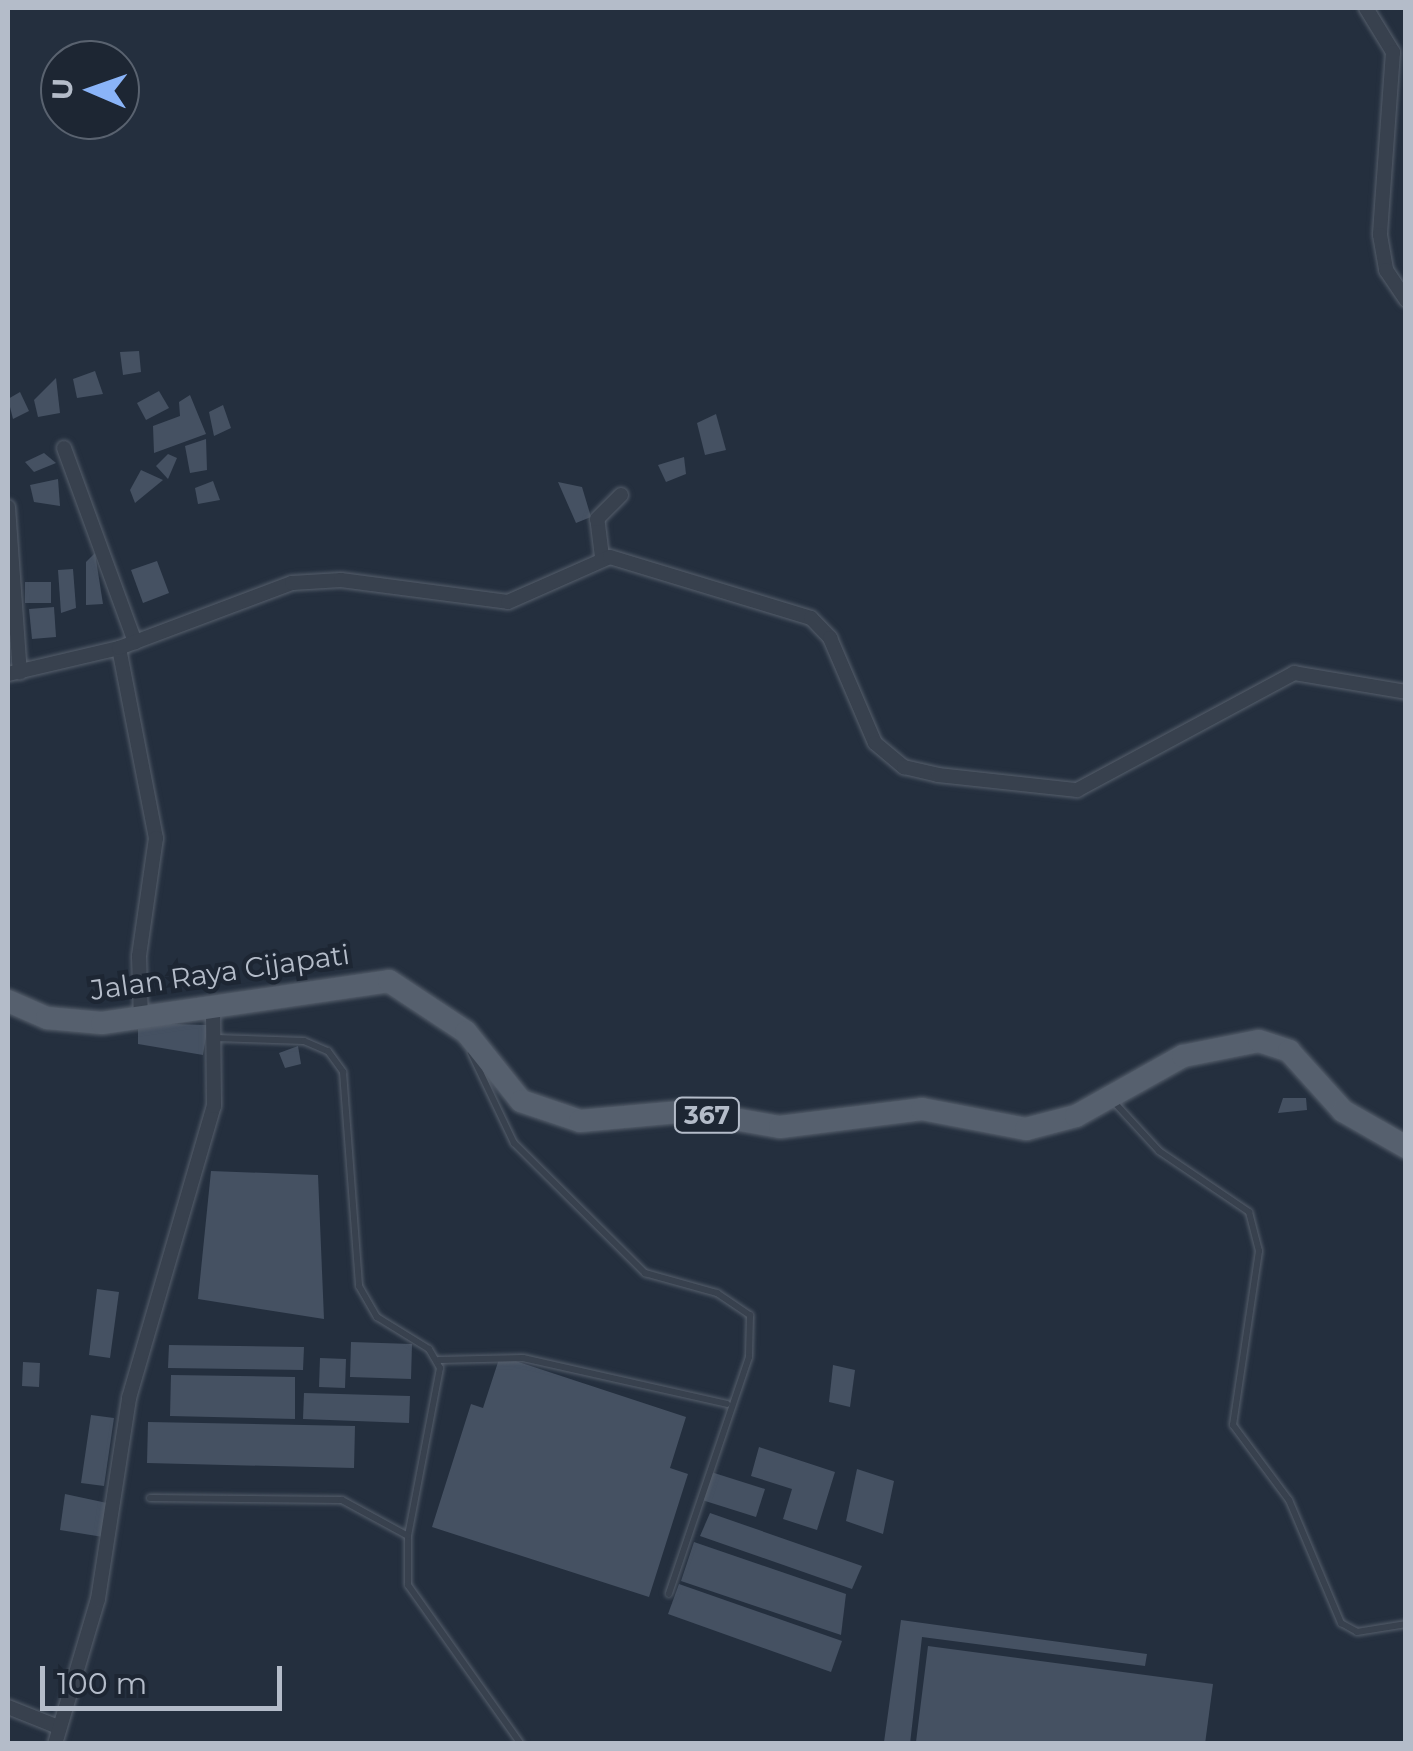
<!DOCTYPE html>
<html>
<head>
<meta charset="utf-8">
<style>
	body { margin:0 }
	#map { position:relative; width:1413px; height:1751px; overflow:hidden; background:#242f3e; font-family:Montserrat,sans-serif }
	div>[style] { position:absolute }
	.building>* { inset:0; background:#455162 }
	.roads { filter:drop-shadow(0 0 2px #565f6c) drop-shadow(0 0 2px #565f6c) }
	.lane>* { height:6px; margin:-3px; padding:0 3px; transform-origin:3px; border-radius:3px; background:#38414e }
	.street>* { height:14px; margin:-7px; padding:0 7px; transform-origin:7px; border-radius:7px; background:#38414e }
	.primary>* { height:22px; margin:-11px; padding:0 11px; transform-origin:11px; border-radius:11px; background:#56606e }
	span { translate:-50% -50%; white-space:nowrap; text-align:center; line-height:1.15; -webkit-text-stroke:9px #1d2633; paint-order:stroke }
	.shield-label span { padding:2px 8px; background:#1d2633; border:2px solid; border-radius:8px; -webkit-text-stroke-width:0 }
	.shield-label { font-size:25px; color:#b4bcc9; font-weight:700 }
	.street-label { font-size:28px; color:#b4bcc9 }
	.frame { position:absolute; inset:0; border:10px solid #b4bcc9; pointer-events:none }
	.north { position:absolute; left:40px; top:40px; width:100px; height:100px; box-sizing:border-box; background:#1d2633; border:2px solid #59626f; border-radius:50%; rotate:272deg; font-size:28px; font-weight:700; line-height:40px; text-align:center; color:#b4bcc9 }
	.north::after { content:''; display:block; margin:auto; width:35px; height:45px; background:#8ab4f8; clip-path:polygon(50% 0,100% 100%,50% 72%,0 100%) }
	.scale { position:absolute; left:40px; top:1666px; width:242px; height:45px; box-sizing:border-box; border:5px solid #b4bcc9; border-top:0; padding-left:12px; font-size:30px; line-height:35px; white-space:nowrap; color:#b4bcc9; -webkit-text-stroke:8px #1d2633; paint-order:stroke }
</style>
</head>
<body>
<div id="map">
	<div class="building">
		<div style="clip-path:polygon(139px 351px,141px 372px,123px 375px,120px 352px)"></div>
		<div style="clip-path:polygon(95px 371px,103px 394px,77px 398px,73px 379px)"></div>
		<div style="clip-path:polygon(56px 378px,60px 413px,38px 417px,34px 400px)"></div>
		<div style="clip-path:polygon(159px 391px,169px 408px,146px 420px,137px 403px)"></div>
		<div style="clip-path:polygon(20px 392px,29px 411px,13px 419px,8px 399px)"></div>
		<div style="clip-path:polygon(190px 395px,206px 434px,154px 453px,153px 426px,180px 416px,179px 402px)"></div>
		<div style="clip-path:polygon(223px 405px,231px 428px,214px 436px,209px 412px)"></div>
		<div style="clip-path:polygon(716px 414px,726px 450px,705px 455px,697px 423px)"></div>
		<div style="clip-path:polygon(206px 439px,207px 470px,190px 473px,185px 446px)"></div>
		<div style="clip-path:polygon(44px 453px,56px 463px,34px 472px,25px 462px)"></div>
		<div style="clip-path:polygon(168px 454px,177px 458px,168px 479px,156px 466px)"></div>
		<div style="clip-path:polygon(684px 457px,686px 474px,666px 482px,658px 465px)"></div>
		<div style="clip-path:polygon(141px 470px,163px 480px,135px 503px,130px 490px)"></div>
		<div style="clip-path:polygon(58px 479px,60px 506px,34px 502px,30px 485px)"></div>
		<div style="clip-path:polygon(213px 481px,220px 500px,198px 504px,195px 488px)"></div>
		<div style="clip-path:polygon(558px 482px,582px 487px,591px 517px,576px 523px)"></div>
		<div style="clip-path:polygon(95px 553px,103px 604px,86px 605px,86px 562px)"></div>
		<div style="clip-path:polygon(157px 561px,169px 593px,143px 603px,131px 570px)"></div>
		<div style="clip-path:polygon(73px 569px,76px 608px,61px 613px,58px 570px)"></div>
		<div style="clip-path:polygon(25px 582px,51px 582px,51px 603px,25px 603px)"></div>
		<div style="clip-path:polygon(54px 607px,56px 637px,32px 639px,29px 609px)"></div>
		<div style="clip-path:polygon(138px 1023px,208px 1025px,203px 1055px,138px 1044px)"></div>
		<div style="clip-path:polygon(298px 1046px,301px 1064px,285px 1068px,279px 1053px)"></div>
		<div style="clip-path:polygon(1283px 1098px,1306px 1098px,1307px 1110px,1278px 1113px)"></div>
		<div style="clip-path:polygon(211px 1171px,318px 1175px,324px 1319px,198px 1299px)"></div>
		<div style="clip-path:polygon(97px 1289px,119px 1292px,110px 1358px,89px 1355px)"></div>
		<div style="clip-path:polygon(351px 1342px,412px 1344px,411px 1379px,350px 1377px)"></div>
		<div style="clip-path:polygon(169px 1345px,304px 1347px,303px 1370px,168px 1368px)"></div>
		<div style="clip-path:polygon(500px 1356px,686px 1417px,670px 1468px,688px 1474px,649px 1597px,432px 1527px,471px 1404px,483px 1408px)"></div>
		<div style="clip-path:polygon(320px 1358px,346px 1359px,345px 1388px,319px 1387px)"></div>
		<div style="clip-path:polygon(23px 1362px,40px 1363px,39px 1387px,22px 1386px)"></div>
		<div style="clip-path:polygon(833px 1365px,855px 1370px,850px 1407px,829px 1402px)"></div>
		<div style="clip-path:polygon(171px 1375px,295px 1377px,295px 1419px,170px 1416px)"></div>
		<div style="clip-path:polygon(304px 1393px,410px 1396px,409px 1423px,303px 1419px)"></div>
		<div style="clip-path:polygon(91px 1415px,114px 1418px,104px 1486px,81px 1483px)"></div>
		<div style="clip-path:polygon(148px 1422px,355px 1426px,354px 1468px,147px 1463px)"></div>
		<div style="clip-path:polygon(759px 1447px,835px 1472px,817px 1530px,783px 1519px,792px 1489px,751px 1476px)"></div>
		<div style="clip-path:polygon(857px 1469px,894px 1481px,883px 1534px,846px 1521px)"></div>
		<div style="clip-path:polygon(711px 1472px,765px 1489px,756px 1517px,702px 1500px)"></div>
		<div style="clip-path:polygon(65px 1494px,107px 1503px,103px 1537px,60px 1530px)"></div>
		<div style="clip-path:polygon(710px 1513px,862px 1566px,852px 1589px,700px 1536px)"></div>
		<div style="clip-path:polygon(694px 1542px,846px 1594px,841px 1635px,681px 1581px)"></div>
		<div style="clip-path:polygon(679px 1584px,842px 1641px,831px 1672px,668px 1614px)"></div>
		<div style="clip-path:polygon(901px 1620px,1147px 1654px,1145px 1666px,922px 1637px,910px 1744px,884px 1742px)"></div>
		<div style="clip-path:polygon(928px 1646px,1213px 1684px,1205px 1744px,916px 1742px)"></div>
	</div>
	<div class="roads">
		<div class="lane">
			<div style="left:216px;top:1038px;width:88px;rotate:2deg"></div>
			<div style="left:304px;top:1041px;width:26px;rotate:23deg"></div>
			<div style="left:328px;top:1051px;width:26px;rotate:54deg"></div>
			<div style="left:343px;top:1072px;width:215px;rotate:85.7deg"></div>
			<div style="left:359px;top:1286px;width:36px;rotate:60deg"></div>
			<div style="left:377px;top:1317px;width:61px;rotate:31.6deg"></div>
			<div style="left:429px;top:1349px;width:22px;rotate:60deg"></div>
			<div style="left:440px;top:1368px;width:171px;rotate:100.8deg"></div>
			<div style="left:408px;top:1536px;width:49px;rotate:90deg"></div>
			<div style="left:408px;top:1585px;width:195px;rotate:54.6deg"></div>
			<div style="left:471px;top:1053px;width:100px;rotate:64.5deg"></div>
			<div style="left:514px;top:1143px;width:185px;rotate:44.8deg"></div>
			<div style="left:645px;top:1273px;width:75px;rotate:15.5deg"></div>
			<div style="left:717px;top:1293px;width:40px;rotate:34deg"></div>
			<div style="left:750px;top:1315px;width:42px;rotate:91.4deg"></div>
			<div style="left:749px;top:1357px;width:250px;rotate:108.7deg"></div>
			<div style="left:1114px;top:1102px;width:67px;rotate:47.4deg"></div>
			<div style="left:1159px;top:1151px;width:109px;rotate:34.1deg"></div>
			<div style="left:1249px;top:1212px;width:40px;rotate:75.6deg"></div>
			<div style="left:1259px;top:1251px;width:176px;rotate:98.5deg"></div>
			<div style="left:1233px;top:1425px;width:94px;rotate:53.3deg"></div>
			<div style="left:1289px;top:1500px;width:134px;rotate:67.1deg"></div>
			<div style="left:1341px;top:1623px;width:18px;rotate:29deg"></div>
			<div style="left:1357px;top:1632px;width:50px;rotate:-9.3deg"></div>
			<div style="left:439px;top:1360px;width:84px;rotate:-1.4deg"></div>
			<div style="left:523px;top:1358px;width:209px;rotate:12.7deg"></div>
			<div style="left:150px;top:1498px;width:192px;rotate:0.6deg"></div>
			<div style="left:342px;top:1500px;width:75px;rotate:28.6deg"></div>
		</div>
		<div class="street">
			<div style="left:1366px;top:8px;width:52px;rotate:58.5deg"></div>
			<div style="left:1393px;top:52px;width:183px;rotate:94.1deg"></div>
			<div style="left:1380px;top:235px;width:36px;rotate:80deg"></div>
			<div style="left:1386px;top:270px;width:36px;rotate:56deg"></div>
			<div style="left:64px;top:448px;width:207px;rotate:69.9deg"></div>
			<div style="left:8px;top:507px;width:166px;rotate:85.9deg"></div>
			<div style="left:602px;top:557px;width:38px;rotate:-97deg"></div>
			<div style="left:597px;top:519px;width:34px;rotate:-45deg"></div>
			<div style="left:119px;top:648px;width:194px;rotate:79deg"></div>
			<div style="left:156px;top:838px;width:119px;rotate:98.2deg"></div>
			<div style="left:139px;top:956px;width:64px;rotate:88.2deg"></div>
			<div style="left:8px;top:674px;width:114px;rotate:-13.2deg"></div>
			<div style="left:119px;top:648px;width:185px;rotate:-20.6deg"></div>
			<div style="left:292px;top:583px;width:49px;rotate:-3.5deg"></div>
			<div style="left:341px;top:580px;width:168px;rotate:7.5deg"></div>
			<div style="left:508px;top:602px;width:111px;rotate:-23.8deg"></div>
			<div style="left:610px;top:557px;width:210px;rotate:16.9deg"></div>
			<div style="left:811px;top:618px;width:28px;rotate:46deg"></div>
			<div style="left:830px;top:638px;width:114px;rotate:66.8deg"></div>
			<div style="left:875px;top:743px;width:38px;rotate:40deg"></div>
			<div style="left:904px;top:767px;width:35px;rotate:13deg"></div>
			<div style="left:938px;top:775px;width:140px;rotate:6.2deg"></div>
			<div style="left:1077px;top:790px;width:247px;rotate:-28.3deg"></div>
			<div style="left:1294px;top:673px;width:114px;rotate:9.6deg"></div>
			<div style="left:8px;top:1707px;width:54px;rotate:21.8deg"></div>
			<div style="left:55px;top:1744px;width:151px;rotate:-73.5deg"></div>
			<div style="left:98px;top:1599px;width:203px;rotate:-81.2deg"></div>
			<div style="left:129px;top:1398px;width:304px;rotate:-73.8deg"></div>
			<div style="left:214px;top:1106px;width:101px;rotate:-90.6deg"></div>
		</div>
		<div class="primary">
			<div style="left:8px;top:1001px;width:43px;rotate:23.6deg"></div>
			<div style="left:47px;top:1018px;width:55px;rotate:5.2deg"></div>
			<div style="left:102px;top:1023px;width:290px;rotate:-8.3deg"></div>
			<div style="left:389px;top:981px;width:92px;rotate:33.5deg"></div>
			<div style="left:466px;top:1032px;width:88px;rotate:51.4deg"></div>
			<div style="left:521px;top:1101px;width:62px;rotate:18.7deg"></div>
			<div style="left:580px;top:1121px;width:109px;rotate:-5.2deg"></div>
			<div style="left:689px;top:1111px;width:92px;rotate:10deg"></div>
			<div style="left:780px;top:1127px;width:143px;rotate:-7.2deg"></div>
			<div style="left:922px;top:1109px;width:106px;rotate:10.9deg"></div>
			<div style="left:1026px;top:1129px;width:52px;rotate:-14.6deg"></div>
			<div style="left:1076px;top:1116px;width:123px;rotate:-29.3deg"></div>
			<div style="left:1183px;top:1056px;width:77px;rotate:-11.2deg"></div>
			<div style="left:1259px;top:1041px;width:32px;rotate:18deg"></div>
			<div style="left:1289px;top:1051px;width:81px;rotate:48deg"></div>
			<div style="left:1343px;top:1111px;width:73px;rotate:29.7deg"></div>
		</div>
	</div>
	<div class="shield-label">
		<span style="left:707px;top:1115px">367</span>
	</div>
	<div class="street-label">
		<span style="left:220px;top:972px;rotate:-8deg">Jalan Raya Cijapati</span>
	</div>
	<div class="frame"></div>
	<div class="north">U</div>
	<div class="scale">100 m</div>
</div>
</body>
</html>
